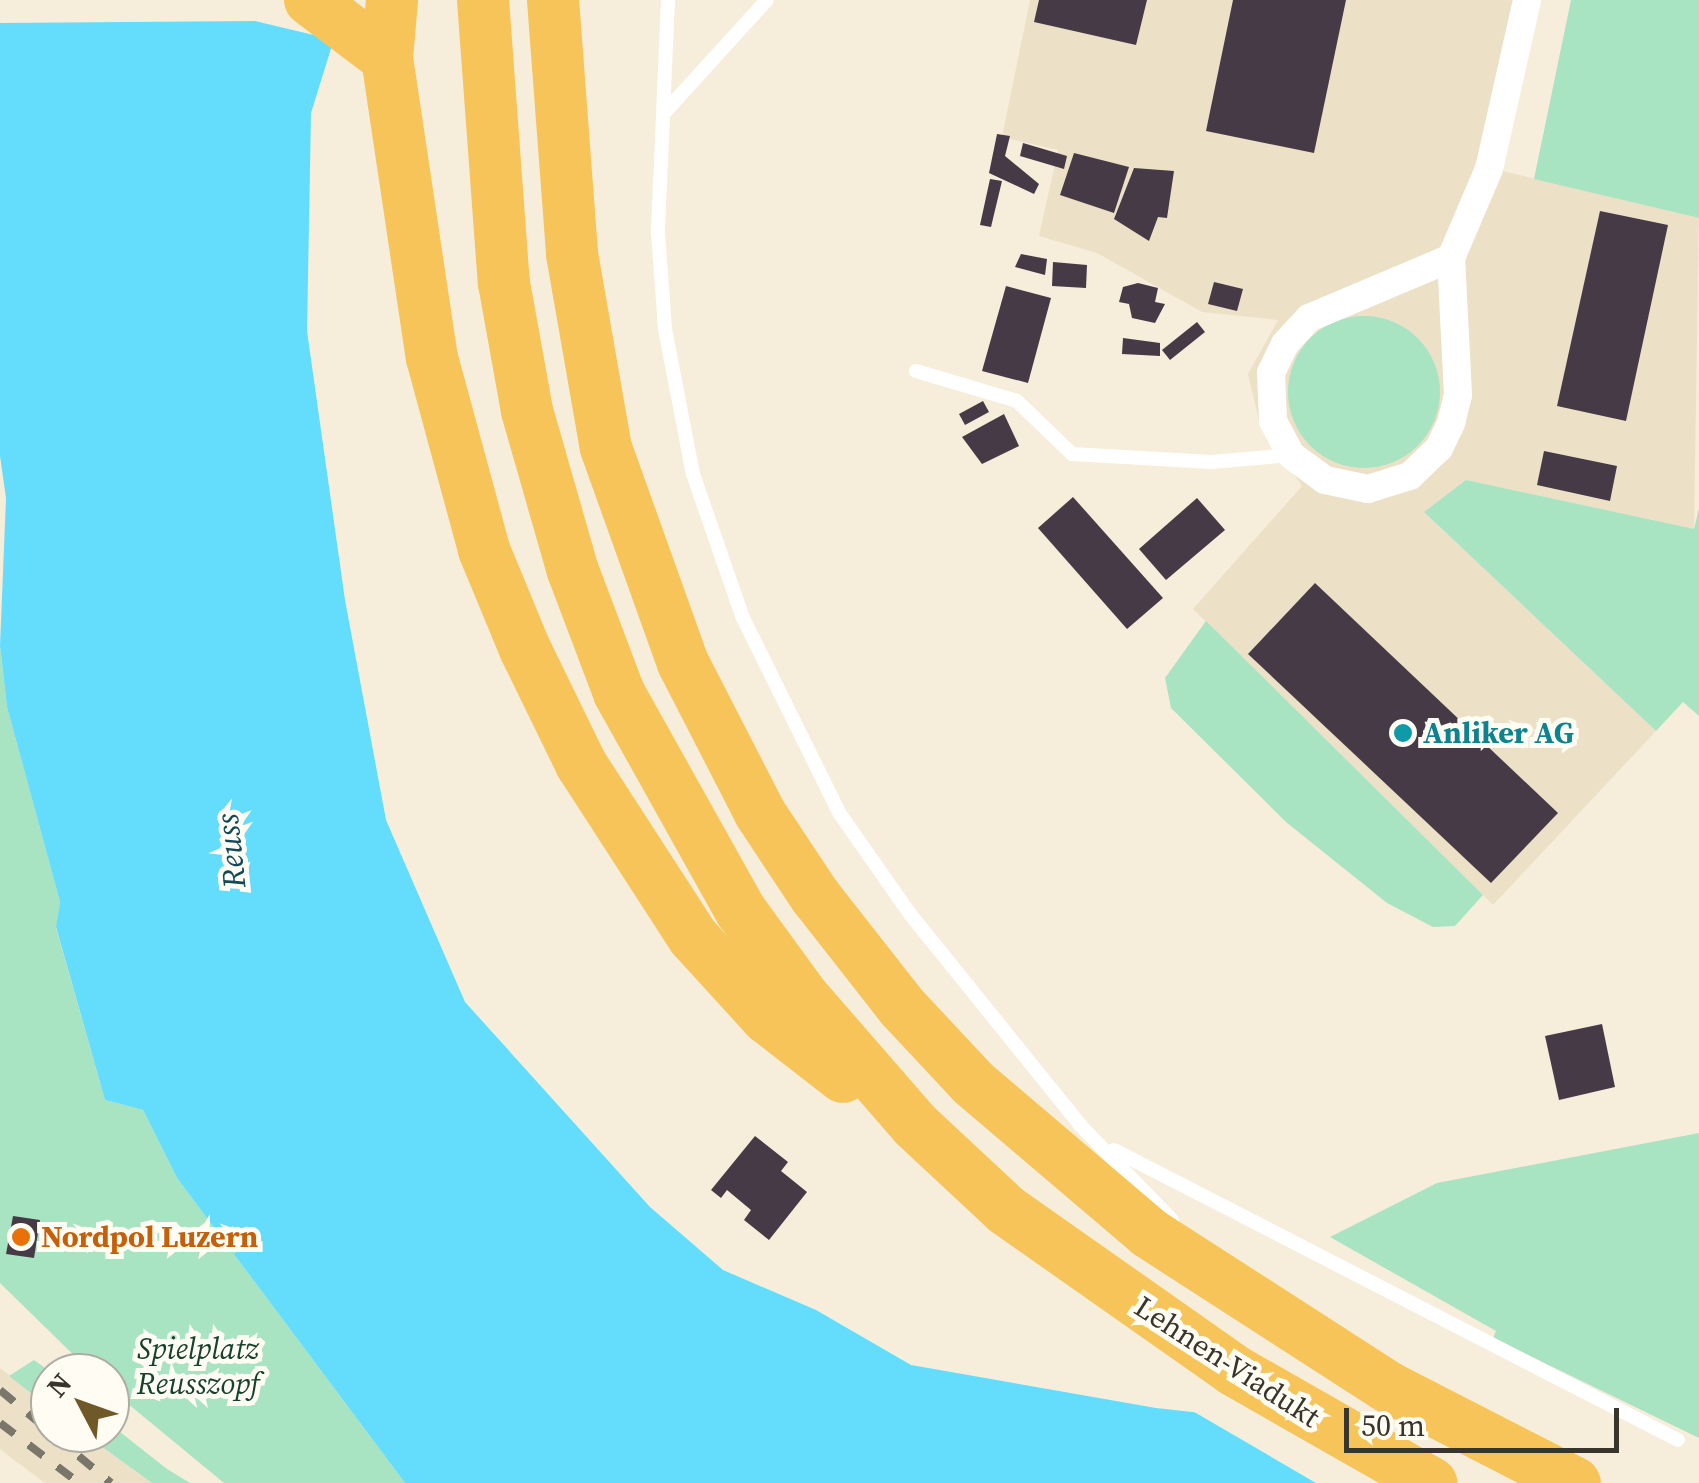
<!DOCTYPE html>
<html>
<head>
<meta charset="utf-8">
<style>
	body { margin:0 }
	#map { position:relative; width:1699px; height:1483px; overflow:hidden; background:#f6eeda; font-family:"Source Serif 4",serif }
	div>[style] { position:absolute }
	.built>* { inset:0; background:#ece1c7 }
	.green>* { inset:0; background:#a8e4c2 }
	.round { border-radius:50% }
	.water>* { inset:0; background:#64ddfd }
	.pier>* { inset:0; background:#f6eeda }
	.building>* { inset:0; background:#473a47 }
	.service>* { height:14px; margin:-7px; padding:0 7px; transform-origin:7px; border-radius:7px; background:#fff }
	.minor>* { height:28px; margin:-14px; padding:0 14px; transform-origin:14px; border-radius:14px; background:#fff }
	.motorway>* { height:52px; margin:-26px; padding:0 26px; transform-origin:26px; border-radius:26px; background:#f7c459 }
	.rail>* { height:8px; margin-top:-4px; transform-origin:0; background:repeating-linear-gradient(90deg,#7b766a 0 18px,transparent 0 36px) }
	.dots>* { width:28px; height:28px; translate:-50% -50%; box-sizing:border-box; border:5px solid #fffcf4; border-radius:50% }
	span { translate:-50% -50%; white-space:nowrap; text-align:center; line-height:1.15; -webkit-text-stroke:10px #fffcf4; paint-order:stroke }
	.culture-label { font-size:30px; color:#0d838f; font-weight:700 }
	.left { translate:0 -50%; text-align:left }
	.food-label { font-size:30px; color:#c56008; font-weight:700 }
	.park-label { font-size:30px; color:#17412d; font-style:italic }
	.street-label { font-size:30px; color:#38352d }
	.water-label { font-size:32px; color:#144957; font-style:italic }
	.north { position:absolute; left:30px; top:1353px; width:100px; height:100px; box-sizing:border-box; background:#fffcf4; border:2px solid #afaca4; border-radius:50%; rotate:311deg; font-size:28px; font-weight:700; line-height:40px; text-align:center; color:#38352d }
	.north::after { content:''; display:block; margin:auto; width:35px; height:45px; background:#6f5928; clip-path:polygon(50% 0,100% 100%,50% 72%,0 100%) }
	.scale { position:absolute; left:1344px; top:1408px; width:275px; height:45px; box-sizing:border-box; border:5px solid #38352d; border-top:0; padding-left:12px; font-size:30px; line-height:35px; white-space:nowrap; color:#38352d; -webkit-text-stroke:8px #fffcf4; paint-order:stroke }
</style>
</head>
<body>
<div id="map">
	<div class="built">
		<div style="clip-path:polygon(1030px 0,1527px 0,1490px 168px,1699px 218px,1694px 530px,1467px 481px,1424px 512px,1656px 731px,1493px 905px,1193px 609px,1302px 486px,1260px 425px,1248px 374px,1278px 320px,1202px 312px,1097px 253px,1039px 236px,1058px 150px,1002px 137px)"></div>
		<div style="clip-path:polygon(0 1368px,50px 1408px,50px 1433px,83px 1433px,152px 1483px,45px 1483px,14px 1460px,0 1449px)"></div>
	</div>
	<div class="green">
		<div style="clip-path:polygon(1571px 0,1699px 0,1699px 218px,1534px 179px)"></div>
		<div class="round" style="left:1288px;top:316px;width:152px;height:152px"></div>
		<div style="clip-path:polygon(1466px 480px,1694px 529px,1699px 508px,1699px 716px,1683px 702px,1656px 731px,1424px 512px)"></div>
		<div style="clip-path:polygon(1206px 621px,1483px 895px,1455px 926px,1433px 927px,1387px 903px,1286px 822px,1171px 708px,1165px 678px)"></div>
		<div style="clip-path:polygon(0 646px,7px 707px,60px 902px,56px 928px,105px 1100px,143px 1110px,177px 1178px,405px 1483px,224px 1483px,110px 1389px,110px 1373px,90px 1371px,0 1283px)"></div>
		<div style="clip-path:polygon(1699px 1133px,1699px 1438px,1493px 1338px,1496px 1331px,1330px 1237px,1437px 1183px)"></div>
		<div style="clip-path:polygon(34px 1360px,52px 1373px,50px 1408px,9px 1376px)"></div>
		<div style="clip-path:polygon(110px 1424px,167px 1469px,190px 1483px,152px 1483px,83px 1433px,110px 1433px)"></div>
	</div>
	<div class="water">
		<div style="clip-path:polygon(346px 0,311px 113px,307px 331px,345px 600px,386px 820px,465px 1002px,650px 1207px,723px 1270px,816px 1310px,911px 1365px,1156px 1408px,1499px 1446px,1595px 1483px,405px 1483px,177px 1178px,143px 1110px,105px 1100px,56px 927px,60px 902px,7px 707px,0 646px,6px 498px,0 456px,0 21px)"></div>
	</div>
	<div class="pier">
		<div style="clip-path:polygon(3px 0,351px 0,322px 37px,255px 21px,0 23px)"></div>
		<div style="clip-path:polygon(1184px 1406px,1500px 1441px,1600px 1483px,1316px 1483px)"></div>
	</div>
	<div class="building">
		<div style="clip-path:polygon(1039px 0,1147px 0,1136px 45px,1034px 22px)"></div>
		<div style="clip-path:polygon(1233px 0,1346px 0,1314px 153px,1206px 131px)"></div>
		<div style="clip-path:polygon(997px 134px,1010px 136px,1005px 156px,1039px 184px,1034px 194px,989px 173px)"></div>
		<div style="clip-path:polygon(1023px 143px,1067px 156px,1064px 169px,1020px 156px)"></div>
		<div style="clip-path:polygon(1074px 153px,1129px 167px,1114px 213px,1060px 195px)"></div>
		<div style="clip-path:polygon(1134px 168px,1174px 171px,1167px 218px,1158px 217px,1149px 241px,1114px 219px)"></div>
		<div style="clip-path:polygon(990px 179px,1002px 181px,991px 227px,980px 225px)"></div>
		<div style="clip-path:polygon(1600px 211px,1668px 225px,1626px 421px,1557px 406px)"></div>
		<div style="clip-path:polygon(1021px 254px,1047px 259px,1045px 275px,1015px 267px)"></div>
		<div style="clip-path:polygon(1053px 262px,1087px 265px,1086px 288px,1052px 286px)"></div>
		<div style="clip-path:polygon(1214px 282px,1243px 289px,1237px 311px,1208px 304px)"></div>
		<div style="clip-path:polygon(1138px 283px,1158px 288px,1155px 302px,1165px 304px,1155px 323px,1132px 318px,1129px 304px,1119px 302px,1123px 287px)"></div>
		<div style="clip-path:polygon(1006px 286px,1051px 298px,1028px 383px,982px 371px)"></div>
		<div style="clip-path:polygon(1197px 322px,1205px 332px,1170px 360px,1162px 350px)"></div>
		<div style="clip-path:polygon(1123px 338px,1160px 343px,1160px 356px,1122px 354px)"></div>
		<div style="clip-path:polygon(983px 401px,989px 412px,965px 425px,959px 414px)"></div>
		<div style="clip-path:polygon(1004px 414px,1019px 446px,982px 464px,962px 437px)"></div>
		<div style="clip-path:polygon(1544px 451px,1617px 466px,1610px 501px,1537px 485px)"></div>
		<div style="clip-path:polygon(1073px 497px,1163px 598px,1127px 629px,1038px 528px)"></div>
		<div style="clip-path:polygon(1197px 498px,1225px 530px,1166px 580px,1139px 549px)"></div>
		<div style="clip-path:polygon(1315px 583px,1558px 813px,1491px 883px,1248px 654px)"></div>
		<div style="clip-path:polygon(1602px 1024px,1615px 1087px,1559px 1100px,1545px 1036px)"></div>
		<div style="clip-path:polygon(755px 1136px,788px 1162px,781px 1171px,807px 1192px,769px 1240px,744px 1220px,751px 1210px,727px 1190px,721px 1198px,711px 1190px)"></div>
		<div style="clip-path:polygon(13px 1216px,40px 1220px,34px 1258px,6px 1254px)"></div>
	</div>
	<div class="service">
		<div style="left:668px;top:0;width:233px;rotate:92.5deg"></div>
		<div style="left:658px;top:233px;width:96px;rotate:85.8deg"></div>
		<div style="left:665px;top:329px;width:148px;rotate:79.1deg"></div>
		<div style="left:693px;top:474px;width:152px;rotate:70.9deg"></div>
		<div style="left:743px;top:618px;width:219px;rotate:63.7deg"></div>
		<div style="left:840px;top:814px;width:122px;rotate:55deg"></div>
		<div style="left:910px;top:914px;width:271px;rotate:51.1deg"></div>
		<div style="left:1080px;top:1125px;width:132px;rotate:45.9deg"></div>
		<div style="left:665px;top:112px;width:151px;rotate:-47.7deg"></div>
		<div style="left:916px;top:371px;width:105px;rotate:16.5deg"></div>
		<div style="left:1017px;top:401px;width:76px;rotate:43.9deg"></div>
		<div style="left:1072px;top:454px;width:139px;rotate:3.3deg"></div>
		<div style="left:1211px;top:462px;width:80px;rotate:-5deg"></div>
		<div style="left:1114px;top:1150px;width:634px;rotate:27.21deg"></div>
	</div>
	<div class="minor">
		<div style="left:1451px;top:258px;width:154px;rotate:157.1deg"></div>
		<div style="left:1309px;top:318px;width:35px;rotate:133deg"></div>
		<div style="left:1285px;top:344px;width:32px;rotate:116deg"></div>
		<div style="left:1271px;top:373px;width:48px;rotate:87.6deg"></div>
		<div style="left:1273px;top:421px;width:38px;rotate:62deg"></div>
		<div style="left:1291px;top:455px;width:42px;rotate:36.3deg"></div>
		<div style="left:1325px;top:480px;width:44px;rotate:11.8deg"></div>
		<div style="left:1368px;top:489px;width:44px;rotate:-17.2deg"></div>
		<div style="left:1410px;top:476px;width:40px;rotate:-44deg"></div>
		<div style="left:1439px;top:448px;width:28px;rotate:-64deg"></div>
		<div style="left:1451px;top:423px;width:29px;rotate:-76deg"></div>
		<div style="left:1458px;top:395px;width:137px;rotate:-92.9deg"></div>
		<div style="left:1451px;top:258px;width:97px;rotate:-66.9deg"></div>
		<div style="left:1489px;top:169px;width:173px;rotate:-77.3deg"></div>
	</div>
	<div class="motorway">
		<div style="left:310px;top:0;width:96px;rotate:37deg"></div>
		<div style="left:392px;top:0;width:58px;rotate:94.9deg"></div>
		<div style="left:387px;top:58px;width:303px;rotate:81.5deg"></div>
		<div style="left:432px;top:358px;width:199px;rotate:74.8deg"></div>
		<div style="left:484px;top:550px;width:107px;rotate:67.5deg"></div>
		<div style="left:525px;top:649px;width:128px;rotate:64deg"></div>
		<div style="left:581px;top:764px;width:206px;rotate:57.1deg"></div>
		<div style="left:693px;top:937px;width:110px;rotate:47.6deg"></div>
		<div style="left:767px;top:1018px;width:96px;rotate:37.8deg"></div>
		<div style="left:483px;top:0;width:284px;rotate:85.8deg"></div>
		<div style="left:504px;top:283px;width:130px;rotate:79.8deg"></div>
		<div style="left:527px;top:411px;width:166px;rotate:74deg"></div>
		<div style="left:573px;top:571px;width:130px;rotate:69.3deg"></div>
		<div style="left:619px;top:693px;width:250px;rotate:60.8deg"></div>
		<div style="left:741px;top:911px;width:104px;rotate:54deg"></div>
		<div style="left:802px;top:995px;width:172px;rotate:49deg"></div>
		<div style="left:915px;top:1125px;width:125px;rotate:43deg"></div>
		<div style="left:1006px;top:1210px;width:280px;rotate:35.1deg"></div>
		<div style="left:1235px;top:1371px;width:226px;rotate:29.7deg"></div>
		<div style="left:553px;top:0;width:255px;rotate:85.7deg"></div>
		<div style="left:572px;top:254px;width:197px;rotate:80.1deg"></div>
		<div style="left:606px;top:448px;width:228px;rotate:70.3deg"></div>
		<div style="left:683px;top:663px;width:169px;rotate:62.8deg"></div>
		<div style="left:760px;top:813px;width:100px;rotate:56.5deg"></div>
		<div style="left:815px;top:896px;width:141px;rotate:51.9deg"></div>
		<div style="left:902px;top:1007px;width:104px;rotate:46.9deg"></div>
		<div style="left:973px;top:1083px;width:231px;rotate:40.4deg"></div>
		<div style="left:1149px;top:1233px;width:284px;rotate:32.8deg"></div>
		<div style="left:1388px;top:1387px;width:210px;rotate:27.2deg"></div>
	</div>
	<div class="rail">
		<div style="left:0;top:1390px;width:65px;rotate:40deg"></div>
		<div style="left:0;top:1423px;width:99px;rotate:37.2deg"></div>
		<div style="left:51px;top:1433px;width:78px;rotate:39.8deg"></div>
	</div>
	<div class="dots">
		<div style="left:1403px;top:733px;background:#0f9aa8"></div>
		<div style="left:21px;top:1237px;background:#e8710a"></div>
	</div>
	<div class="culture-label">
		<span class="left" style="left:1423px;top:733px">Anliker AG</span>
	</div>
	<div class="food-label">
		<span class="left" style="left:41px;top:1237px">Nordpol Luzern</span>
	</div>
	<div class="park-label">
		<span style="left:198px;top:1366px">Spielplatz<br>Reusszopf</span>
	</div>
	<div class="street-label">
		<span style="left:1227px;top:1362px;rotate:33deg">Lehnen-Viadukt</span>
	</div>
	<div class="water-label">
		<span style="left:231px;top:851px;rotate:-96deg">Reuss</span>
	</div>
	<div class="north">N</div>
	<div class="scale">50 m</div>
</div>
</body>
</html>
